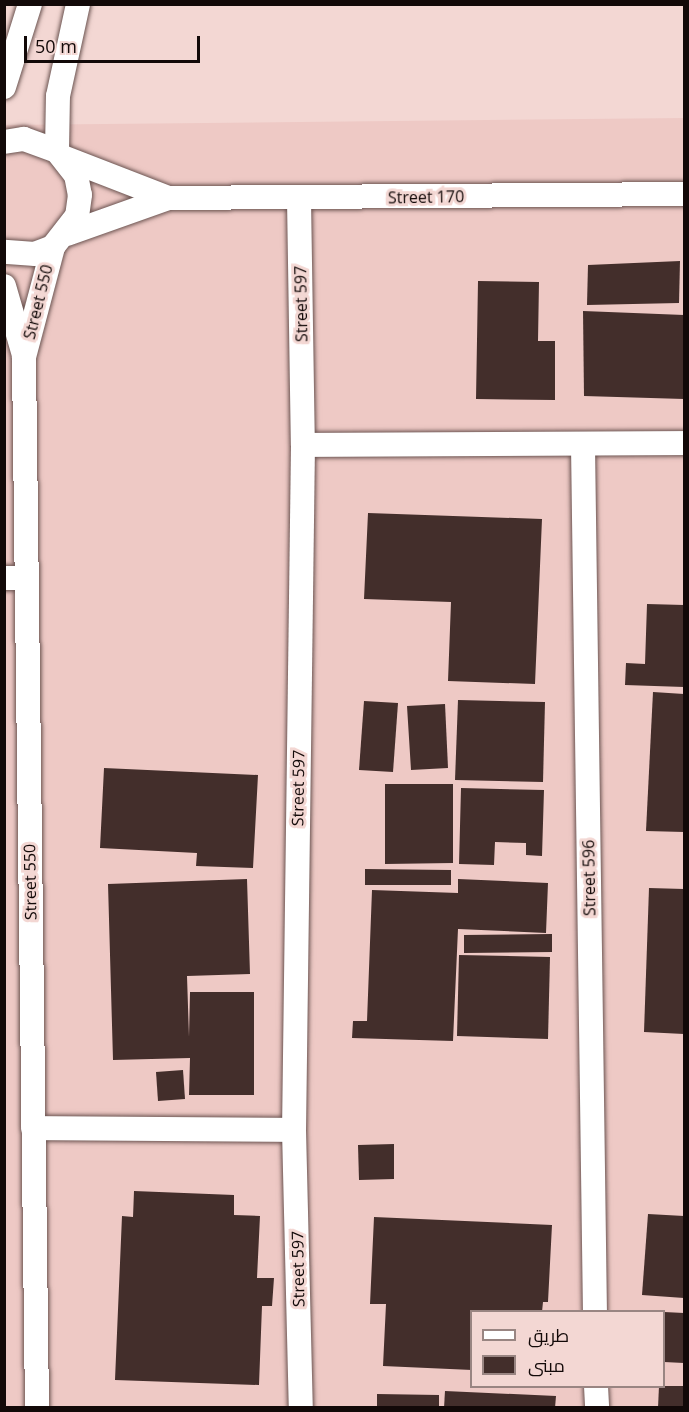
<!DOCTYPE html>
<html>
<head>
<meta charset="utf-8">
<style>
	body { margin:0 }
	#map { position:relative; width:689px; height:1412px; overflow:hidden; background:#f3d7d3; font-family:"Open Sans",Cairo,sans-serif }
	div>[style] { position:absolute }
	.built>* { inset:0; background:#eec9c5 }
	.building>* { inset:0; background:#432e2b }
	.roads { filter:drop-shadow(0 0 2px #6b5451) drop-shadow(0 0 2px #6b5451) }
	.street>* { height:24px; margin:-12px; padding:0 12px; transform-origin:12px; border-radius:12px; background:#fff }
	span { translate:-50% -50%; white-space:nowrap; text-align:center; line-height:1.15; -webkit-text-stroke:6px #f3d7d3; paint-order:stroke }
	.street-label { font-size:16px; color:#120908 }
	.frame { position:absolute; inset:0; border:6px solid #120908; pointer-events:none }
	.legend { position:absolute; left:470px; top:1310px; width:195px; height:78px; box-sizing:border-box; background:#f3d7d3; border:2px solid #998582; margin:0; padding:8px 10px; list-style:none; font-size:18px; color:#120908 }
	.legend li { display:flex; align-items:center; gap:12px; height:30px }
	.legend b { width:30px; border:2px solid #998582 }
	.scale { position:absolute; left:24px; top:36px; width:176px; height:27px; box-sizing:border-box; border:3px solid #120908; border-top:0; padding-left:8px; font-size:18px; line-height:21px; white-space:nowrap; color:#120908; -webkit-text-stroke:4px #f3d7d3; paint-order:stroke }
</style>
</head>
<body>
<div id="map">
	<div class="built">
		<div style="clip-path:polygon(evenodd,684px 118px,684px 1407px,5px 1407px,4px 125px,684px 118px,472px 1312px,664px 1312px,664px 1386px,472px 1386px,472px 1312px)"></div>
	</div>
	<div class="building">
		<div style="clip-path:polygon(680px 261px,679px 303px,587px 305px,588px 265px)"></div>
		<div style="clip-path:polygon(478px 281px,539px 282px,538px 341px,555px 341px,555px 400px,476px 399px)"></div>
		<div style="clip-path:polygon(583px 311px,684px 315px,684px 399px,584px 396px)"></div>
		<div style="clip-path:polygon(368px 513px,542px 519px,535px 684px,448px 681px,451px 602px,364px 599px)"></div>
		<div style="clip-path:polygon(647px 604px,684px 605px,684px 687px,625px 685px,626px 663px,645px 664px)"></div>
		<div style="clip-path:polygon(653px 692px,684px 694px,684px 832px,646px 831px)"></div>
		<div style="clip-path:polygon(458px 700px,545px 702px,543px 782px,455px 780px)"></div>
		<div style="clip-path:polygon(364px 701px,398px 703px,393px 772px,359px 770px)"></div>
		<div style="clip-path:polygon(445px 704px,448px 768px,411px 770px,407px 706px)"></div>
		<div style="clip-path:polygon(104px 768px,258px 775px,253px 868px,196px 866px,197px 853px,100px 848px)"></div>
		<div style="clip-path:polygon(385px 784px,453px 784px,453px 863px,385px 864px)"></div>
		<div style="clip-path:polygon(461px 788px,544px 790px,542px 856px,526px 855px,526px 843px,495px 842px,494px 865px,459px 864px)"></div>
		<div style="clip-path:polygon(365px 869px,451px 870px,451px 885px,365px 885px)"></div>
		<div style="clip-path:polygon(247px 879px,250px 974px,187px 976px,189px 1037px,190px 992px,254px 992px,254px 1095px,189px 1095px,190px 1058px,113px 1060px,108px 884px)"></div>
		<div style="clip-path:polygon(458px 879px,548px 883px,546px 933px,458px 929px,453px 1041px,352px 1038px,353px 1021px,367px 1021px,372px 890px,458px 893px)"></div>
		<div style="clip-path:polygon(649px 888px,684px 889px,684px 1034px,644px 1032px)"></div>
		<div style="clip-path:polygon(552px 934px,552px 952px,464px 953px,464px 935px)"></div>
		<div style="clip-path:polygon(459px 955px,550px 957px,548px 1039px,457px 1036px)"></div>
		<div style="clip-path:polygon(183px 1070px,185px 1099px,158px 1101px,156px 1072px)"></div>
		<div style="clip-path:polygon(394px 1144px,394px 1179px,359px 1180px,358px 1145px)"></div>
		<div style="clip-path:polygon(134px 1191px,234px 1195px,234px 1215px,260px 1216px,257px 1278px,274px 1278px,272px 1306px,262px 1306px,259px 1385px,115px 1380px,122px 1216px,133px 1217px)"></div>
		<div style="clip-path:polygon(648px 1214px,684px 1216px,684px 1298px,642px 1295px)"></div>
		<div style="clip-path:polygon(374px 1217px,552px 1225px,548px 1302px,543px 1302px,542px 1312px,472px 1312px,472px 1370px,383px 1366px,386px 1304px,370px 1304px)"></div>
		<div style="clip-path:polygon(664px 1312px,684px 1313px,684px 1363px,664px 1362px)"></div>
		<div style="clip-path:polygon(659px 1386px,684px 1386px,684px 1408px,658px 1408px)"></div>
		<div style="clip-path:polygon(445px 1391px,556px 1396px,555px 1408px,444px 1408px)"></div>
		<div style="clip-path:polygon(377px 1394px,439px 1395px,439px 1408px,377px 1408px)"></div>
	</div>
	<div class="roads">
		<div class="street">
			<div style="left:4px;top:87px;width:87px;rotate:-72.6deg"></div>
			<div style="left:4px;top:142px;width:20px;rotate:-9deg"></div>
			<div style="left:24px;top:139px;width:35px;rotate:20deg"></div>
			<div style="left:57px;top:151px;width:31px;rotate:52deg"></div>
			<div style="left:76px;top:175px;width:20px;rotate:79deg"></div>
			<div style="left:80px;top:195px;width:21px;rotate:98deg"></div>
			<div style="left:77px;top:216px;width:39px;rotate:128deg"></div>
			<div style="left:53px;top:247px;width:19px;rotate:159deg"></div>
			<div style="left:35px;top:254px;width:31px;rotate:-176deg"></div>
			<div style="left:57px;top:151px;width:55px;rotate:-89deg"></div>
			<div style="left:58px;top:96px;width:94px;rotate:-77.7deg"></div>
			<div style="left:65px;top:158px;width:110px;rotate:21.2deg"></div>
			<div style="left:299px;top:199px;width:246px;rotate:89.1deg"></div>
			<div style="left:303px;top:445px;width:685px;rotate:90.75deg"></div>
			<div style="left:294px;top:1130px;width:278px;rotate:88.6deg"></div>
			<div style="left:67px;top:234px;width:107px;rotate:-19.6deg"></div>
			<div style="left:168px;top:198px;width:516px;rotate:-0.44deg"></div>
			<div style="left:4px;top:286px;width:69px;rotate:73.9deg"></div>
			<div style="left:303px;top:445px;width:381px;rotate:-0.3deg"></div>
			<div style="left:583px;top:445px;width:867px;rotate:89.21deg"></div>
			<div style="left:4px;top:578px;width:23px"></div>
			<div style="left:33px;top:1128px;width:261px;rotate:0.4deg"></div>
			<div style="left:596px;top:1386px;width:22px;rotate:87deg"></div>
			<div style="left:37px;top:1408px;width:1051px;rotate:-90.71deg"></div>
			<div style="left:24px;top:357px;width:114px;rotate:-75.2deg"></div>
		</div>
	</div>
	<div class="street-label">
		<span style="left:426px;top:197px;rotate:-1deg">Street 170</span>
		<span style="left:38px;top:302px;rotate:-76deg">Street 550</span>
		<span style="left:301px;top:304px;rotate:-91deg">Street 597</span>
		<span style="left:298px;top:788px;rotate:-89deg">Street 597</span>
		<span style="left:589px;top:878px;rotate:-91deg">Street 596</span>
		<span style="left:30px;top:882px;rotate:-91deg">Street 550</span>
		<span style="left:298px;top:1269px;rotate:-91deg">Street 597</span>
	</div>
	<div class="frame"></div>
	<ul class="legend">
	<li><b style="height:8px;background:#fff"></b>طريق</li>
	<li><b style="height:16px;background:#432e2b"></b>مبنى</li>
	</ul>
	<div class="scale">50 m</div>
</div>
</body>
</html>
